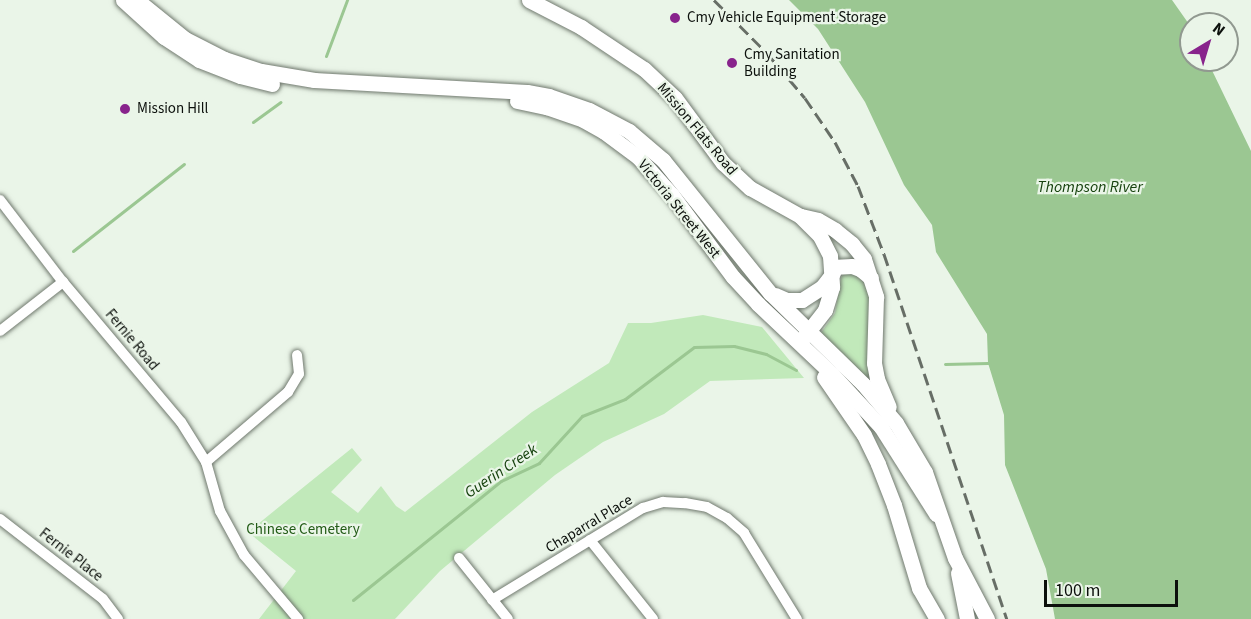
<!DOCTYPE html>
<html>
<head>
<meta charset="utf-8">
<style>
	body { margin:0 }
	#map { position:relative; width:1251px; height:619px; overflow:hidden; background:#eaf5e8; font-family:"Source Sans 3",sans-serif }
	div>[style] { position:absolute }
	.green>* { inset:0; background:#c1e9ba }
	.water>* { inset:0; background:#9bc792 }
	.stream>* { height:3px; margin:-1.5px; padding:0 1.5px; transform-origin:1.5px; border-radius:1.5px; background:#9bc792 }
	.roads { filter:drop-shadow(0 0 2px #70796e) drop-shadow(0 0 2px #70796e) }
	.street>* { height:10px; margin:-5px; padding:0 5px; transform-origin:5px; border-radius:5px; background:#fff }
	.secondary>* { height:15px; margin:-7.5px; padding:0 7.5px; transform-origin:7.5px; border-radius:7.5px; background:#fff }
	.rail>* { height:3px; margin-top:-1.5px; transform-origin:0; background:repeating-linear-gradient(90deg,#676e66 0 12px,transparent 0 18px) }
	.dots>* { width:16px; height:16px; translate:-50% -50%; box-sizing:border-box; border:3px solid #eaf5e8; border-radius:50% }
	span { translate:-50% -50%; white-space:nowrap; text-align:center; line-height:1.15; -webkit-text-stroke:4.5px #eaf5e8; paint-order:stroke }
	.poi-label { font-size:15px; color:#0c100c }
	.left { translate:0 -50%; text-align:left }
	.street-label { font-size:15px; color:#0c100c }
	.park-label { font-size:15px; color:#225b16 }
	.water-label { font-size:16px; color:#16420e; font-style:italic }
	.north { position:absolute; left:1179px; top:12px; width:60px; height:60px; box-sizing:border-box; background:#eaf5e8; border:2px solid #919990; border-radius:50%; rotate:38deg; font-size:16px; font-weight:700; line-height:24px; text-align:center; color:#0c100c }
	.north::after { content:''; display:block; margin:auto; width:21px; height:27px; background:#88238c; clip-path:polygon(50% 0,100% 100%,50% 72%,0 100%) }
	.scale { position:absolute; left:1044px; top:580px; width:134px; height:27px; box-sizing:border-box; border:3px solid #0c100c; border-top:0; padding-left:8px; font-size:18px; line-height:21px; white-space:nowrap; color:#0c100c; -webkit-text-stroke:4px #eaf5e8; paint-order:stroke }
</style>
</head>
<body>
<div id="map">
	<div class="green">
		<div style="clip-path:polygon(845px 272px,859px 273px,872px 299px,872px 384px,821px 333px,835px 313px,841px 278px)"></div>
		<div style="clip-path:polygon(703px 315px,762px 327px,804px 378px,710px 381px,664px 414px,603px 442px,555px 475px,440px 571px,395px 619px,259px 619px,296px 571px,248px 532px,352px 448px,362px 460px,331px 492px,358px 513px,381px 486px,396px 506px,405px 512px,532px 412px,609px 363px,628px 323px,651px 323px)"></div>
	</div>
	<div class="water">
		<div style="clip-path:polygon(789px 0,1172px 0,1191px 27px,1191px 60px,1207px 60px,1251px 151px,1251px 619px,1055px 619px,1046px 569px,1005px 465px,1004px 415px,988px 363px,987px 334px,936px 252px,932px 225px,904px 185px,865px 102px,818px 29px)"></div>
	</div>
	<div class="stream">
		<div style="left:326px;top:56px;width:60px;rotate:-69.4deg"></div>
		<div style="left:253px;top:122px;width:34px;rotate:-36deg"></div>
		<div style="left:73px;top:251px;width:141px;rotate:-38.1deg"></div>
		<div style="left:945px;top:364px;width:43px;rotate:-1.3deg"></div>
		<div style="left:353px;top:600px;width:190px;rotate:-38.8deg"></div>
		<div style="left:501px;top:481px;width:42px;rotate:-25.3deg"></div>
		<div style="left:539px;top:463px;width:64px;rotate:-47.5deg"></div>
		<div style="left:582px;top:416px;width:46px;rotate:-21.6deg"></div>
		<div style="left:625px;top:399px;width:86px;rotate:-37deg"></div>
		<div style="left:694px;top:347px;width:40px;rotate:-1.4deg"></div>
		<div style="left:734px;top:346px;width:33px;rotate:14deg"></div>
		<div style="left:766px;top:354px;width:34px;rotate:28deg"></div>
	</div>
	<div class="roads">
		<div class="street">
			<div style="left:0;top:200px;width:103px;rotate:52.5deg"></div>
			<div style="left:63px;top:282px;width:183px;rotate:49.9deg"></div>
			<div style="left:181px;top:422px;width:47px;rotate:58deg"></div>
			<div style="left:206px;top:462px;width:51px;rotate:74.1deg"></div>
			<div style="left:220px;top:511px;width:50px;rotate:61.4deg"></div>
			<div style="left:244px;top:555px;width:84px;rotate:49.8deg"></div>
			<div style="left:0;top:331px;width:80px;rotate:-37.9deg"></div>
			<div style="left:206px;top:462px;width:108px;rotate:-40.5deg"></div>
			<div style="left:288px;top:392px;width:21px;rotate:-59deg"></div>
			<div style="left:299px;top:374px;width:19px;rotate:-96deg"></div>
			<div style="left:0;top:519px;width:130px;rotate:37.8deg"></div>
			<div style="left:103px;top:599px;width:25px;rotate:53deg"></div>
			<div style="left:590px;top:540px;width:101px;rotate:51.4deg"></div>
			<div style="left:459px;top:558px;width:78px;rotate:51.2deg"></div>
			<div style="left:492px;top:600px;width:177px;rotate:-31.4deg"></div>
			<div style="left:643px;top:508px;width:21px;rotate:-17deg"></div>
			<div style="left:663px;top:502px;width:22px;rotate:3deg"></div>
			<div style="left:685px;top:503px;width:22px;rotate:10deg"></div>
			<div style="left:707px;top:507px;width:23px;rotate:29deg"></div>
			<div style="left:727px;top:518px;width:23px;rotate:41deg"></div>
			<div style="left:744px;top:533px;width:101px;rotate:58.4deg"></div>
		</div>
		<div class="secondary">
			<div style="left:123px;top:0;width:55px;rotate:42.1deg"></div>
			<div style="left:164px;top:37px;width:42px;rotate:33.3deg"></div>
			<div style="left:199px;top:60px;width:44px;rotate:21.3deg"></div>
			<div style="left:240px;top:76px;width:33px;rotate:14deg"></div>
			<div style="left:137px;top:0;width:62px;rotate:39.1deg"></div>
			<div style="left:185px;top:39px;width:44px;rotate:27.1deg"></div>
			<div style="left:224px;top:59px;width:39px;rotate:18deg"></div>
			<div style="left:261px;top:71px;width:54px;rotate:9.6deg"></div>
			<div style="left:314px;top:80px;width:213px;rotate:3.2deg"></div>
			<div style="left:527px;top:92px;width:22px;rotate:10deg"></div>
			<div style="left:549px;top:96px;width:42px;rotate:19.3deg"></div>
			<div style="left:589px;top:110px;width:45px;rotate:27.7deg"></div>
			<div style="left:629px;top:131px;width:45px;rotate:40.5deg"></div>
			<div style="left:663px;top:160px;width:171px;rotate:51.2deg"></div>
			<div style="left:770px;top:293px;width:130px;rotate:44.4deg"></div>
			<div style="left:863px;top:384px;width:51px;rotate:49.8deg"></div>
			<div style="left:896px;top:423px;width:57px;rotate:59.4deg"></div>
			<div style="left:925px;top:472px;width:91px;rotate:70.8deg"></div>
			<div style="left:955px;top:558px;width:69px;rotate:62.3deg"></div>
			<div style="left:529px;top:0;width:59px;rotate:27.4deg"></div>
			<div style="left:581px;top:27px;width:76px;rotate:33.7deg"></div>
			<div style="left:644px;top:69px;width:42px;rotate:43.1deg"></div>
			<div style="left:675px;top:98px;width:81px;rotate:53.6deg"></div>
			<div style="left:723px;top:163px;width:37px;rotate:43deg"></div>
			<div style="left:750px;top:188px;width:57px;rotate:29.2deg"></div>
			<div style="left:800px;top:216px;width:28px;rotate:45deg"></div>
			<div style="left:820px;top:236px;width:22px;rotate:63deg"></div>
			<div style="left:830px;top:256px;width:31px;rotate:86deg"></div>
			<div style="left:832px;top:287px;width:24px;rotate:107deg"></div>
			<div style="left:825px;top:310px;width:34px;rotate:128deg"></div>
			<div style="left:517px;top:101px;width:30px;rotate:12deg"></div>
			<div style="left:546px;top:107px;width:39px;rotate:19deg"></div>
			<div style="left:583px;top:120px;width:23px;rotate:29deg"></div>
			<div style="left:603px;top:131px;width:44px;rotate:36.6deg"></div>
			<div style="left:638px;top:157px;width:51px;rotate:48.2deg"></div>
			<div style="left:672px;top:195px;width:102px;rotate:53.4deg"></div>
			<div style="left:733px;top:277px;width:37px;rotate:47deg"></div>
			<div style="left:758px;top:304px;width:102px;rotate:43.4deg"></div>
			<div style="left:832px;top:374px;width:72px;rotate:47.2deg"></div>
			<div style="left:881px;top:427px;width:103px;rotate:57.7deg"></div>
			<div style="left:801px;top:216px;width:17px;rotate:13deg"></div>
			<div style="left:818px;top:220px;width:20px;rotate:30deg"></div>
			<div style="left:835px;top:230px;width:22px;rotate:39deg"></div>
			<div style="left:852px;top:244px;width:19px;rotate:51deg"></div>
			<div style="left:864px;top:259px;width:40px;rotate:72deg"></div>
			<div style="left:876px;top:297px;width:66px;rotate:91.7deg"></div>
			<div style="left:874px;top:363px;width:16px;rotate:79deg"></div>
			<div style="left:877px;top:379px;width:30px;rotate:67deg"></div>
			<div style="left:832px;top:267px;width:20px;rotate:-3deg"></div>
			<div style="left:852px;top:266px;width:9px;rotate:21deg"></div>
			<div style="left:860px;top:269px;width:14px;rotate:39deg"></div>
			<div style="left:775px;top:295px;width:13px;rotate:23deg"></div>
			<div style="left:787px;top:300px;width:15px"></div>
			<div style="left:802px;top:300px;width:24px;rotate:-33deg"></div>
			<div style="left:822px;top:287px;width:18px;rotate:-52deg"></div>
			<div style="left:824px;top:377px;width:70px;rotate:55.4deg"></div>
			<div style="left:864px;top:435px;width:32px;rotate:64deg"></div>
			<div style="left:878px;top:464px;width:44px;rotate:68.7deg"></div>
			<div style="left:894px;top:505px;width:87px;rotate:73.2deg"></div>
			<div style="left:919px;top:588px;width:36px;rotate:60deg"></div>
			<div style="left:958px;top:573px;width:47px;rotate:78.9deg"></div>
		</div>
	</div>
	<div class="rail">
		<div style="left:714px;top:0;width:74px;rotate:45deg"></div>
		<div style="left:766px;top:52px;width:60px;rotate:49.7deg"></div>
		<div style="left:805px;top:98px;width:53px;rotate:55.7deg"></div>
		<div style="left:835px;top:142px;width:50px;rotate:62.4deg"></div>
		<div style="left:858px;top:186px;width:73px;rotate:69.1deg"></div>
		<div style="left:884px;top:254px;width:385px;rotate:71.4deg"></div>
	</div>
	<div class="dots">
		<div style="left:675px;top:18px;background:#88238c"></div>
		<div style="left:732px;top:63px;background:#88238c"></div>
		<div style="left:125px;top:109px;background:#88238c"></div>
	</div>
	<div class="poi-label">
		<span class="left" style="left:687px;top:18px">Cmy Vehicle Equipment Storage</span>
		<span class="left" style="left:744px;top:63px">Cmy Sanitation<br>Building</span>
		<span class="left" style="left:137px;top:109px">Mission Hill</span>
	</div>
	<div class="street-label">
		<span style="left:697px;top:129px;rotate:50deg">Mission Flats Road</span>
		<span style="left:679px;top:209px;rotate:51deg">Victoria Street West</span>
		<span style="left:132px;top:340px;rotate:50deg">Fernie Road</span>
		<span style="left:589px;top:524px;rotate:-31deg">Chaparral Place</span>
		<span style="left:71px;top:555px;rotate:38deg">Fernie Place</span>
	</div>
	<div class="park-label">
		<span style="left:303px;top:530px">Chinese Cemetery</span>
	</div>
	<div class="water-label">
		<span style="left:1090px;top:187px">Thompson River</span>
		<span style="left:501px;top:471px;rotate:-34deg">Guerin Creek</span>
	</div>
	<div class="north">N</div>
	<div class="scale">100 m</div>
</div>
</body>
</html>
